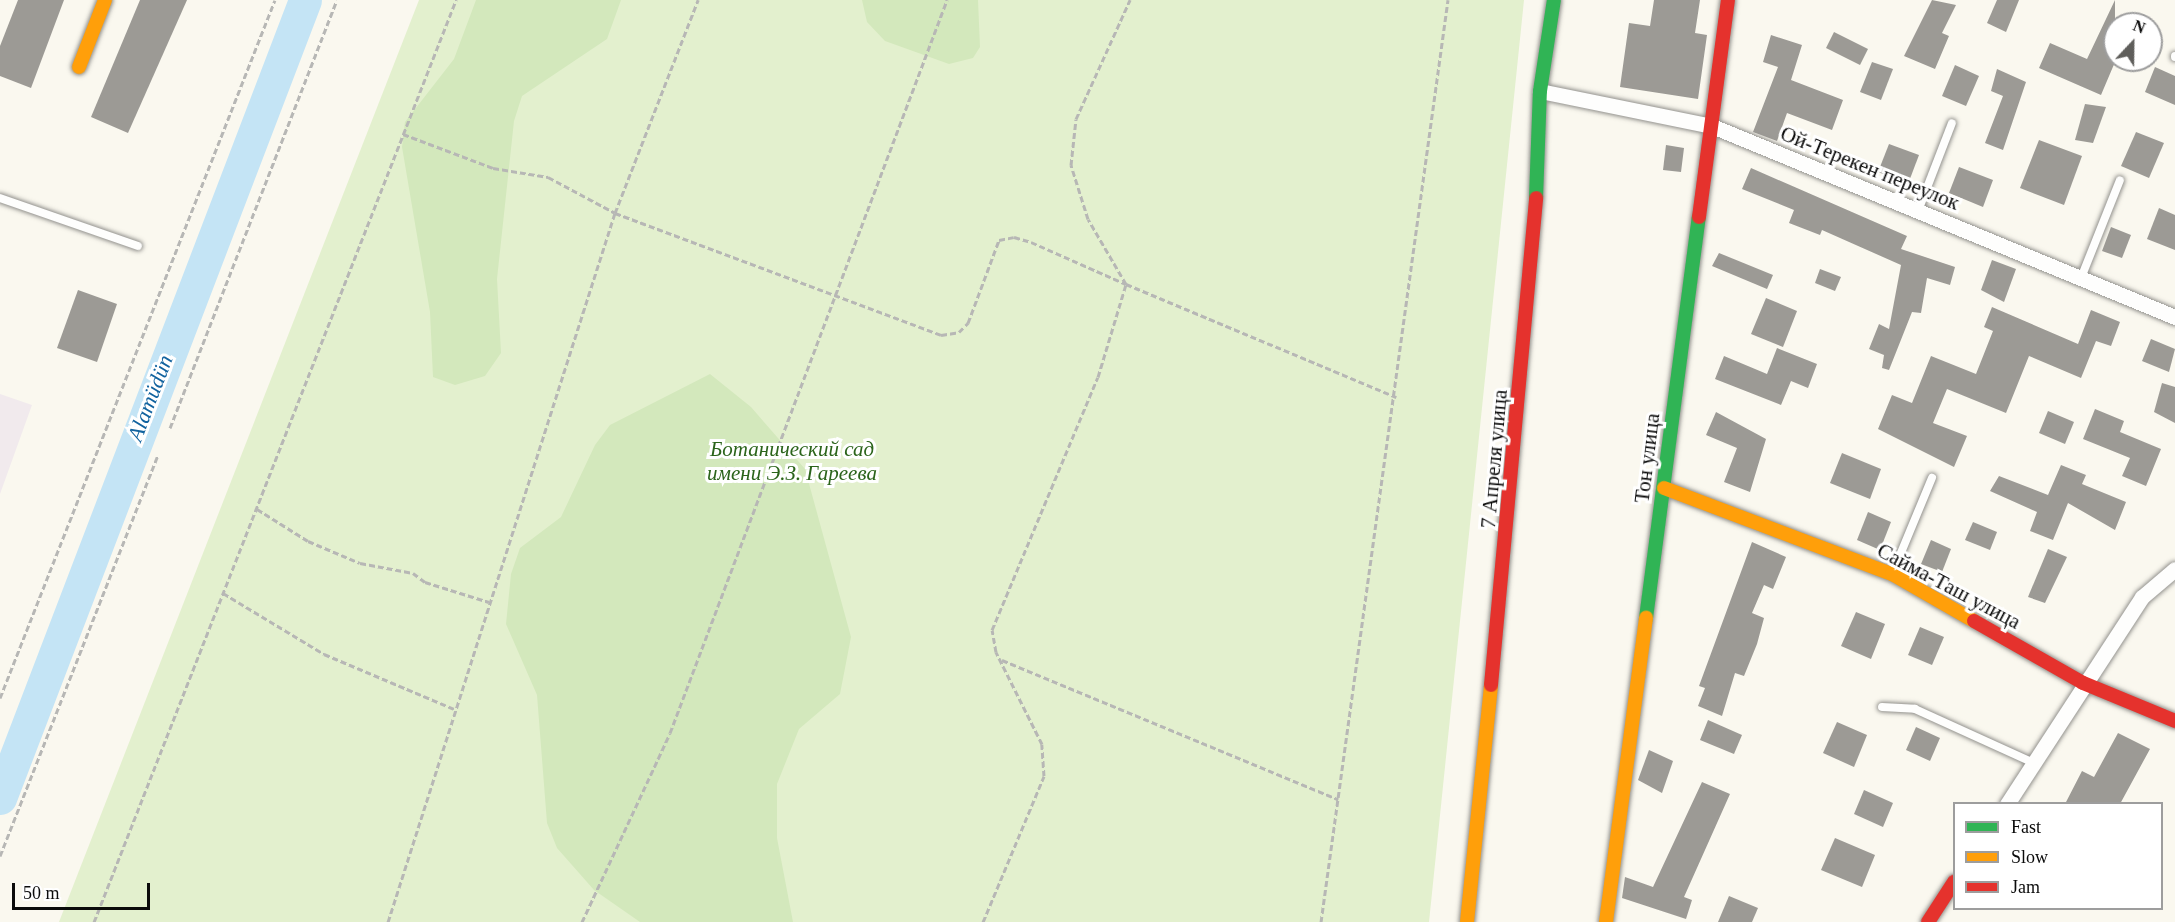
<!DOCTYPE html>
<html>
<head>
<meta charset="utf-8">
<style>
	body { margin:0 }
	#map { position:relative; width:2175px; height:922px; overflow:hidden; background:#faf8ef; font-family:"Times New Roman",serif }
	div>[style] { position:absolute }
	.industrial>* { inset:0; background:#f1eaed }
	.green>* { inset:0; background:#e3f0ce }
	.forest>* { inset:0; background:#d3e8bc }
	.river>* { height:33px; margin:-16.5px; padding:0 16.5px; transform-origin:16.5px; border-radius:16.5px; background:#c4e4f5 }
	.building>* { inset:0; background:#9c9a95 }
	.path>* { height:3px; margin-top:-1.5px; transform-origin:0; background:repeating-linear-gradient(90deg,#b7b7b5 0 6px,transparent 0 9px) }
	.roads { filter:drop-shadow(0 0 2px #93928e) drop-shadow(0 0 2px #93928e) }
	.lane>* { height:8px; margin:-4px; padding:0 4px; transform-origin:4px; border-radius:4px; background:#fefefd }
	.street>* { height:15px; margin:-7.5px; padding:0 7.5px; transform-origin:7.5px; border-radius:7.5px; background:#fefefd }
	.fast>* { height:14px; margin:-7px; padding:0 7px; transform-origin:7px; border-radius:7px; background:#30b455 }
	.slow>* { height:14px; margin:-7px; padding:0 7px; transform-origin:7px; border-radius:7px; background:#ff9f0a }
	.jam>* { height:14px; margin:-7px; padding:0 7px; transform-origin:7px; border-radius:7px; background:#e5322d }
	span { translate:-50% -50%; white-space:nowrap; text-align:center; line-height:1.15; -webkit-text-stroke:6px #fff; paint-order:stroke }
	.street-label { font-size:21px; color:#0b0b0b }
	.park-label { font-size:21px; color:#2b641b; font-style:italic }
	.water-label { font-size:22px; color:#12639f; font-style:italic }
	.legend { position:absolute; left:1953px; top:802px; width:210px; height:108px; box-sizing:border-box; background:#fff; border:2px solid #9d9d9d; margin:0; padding:8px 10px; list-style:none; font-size:18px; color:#0b0b0b }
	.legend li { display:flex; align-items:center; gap:12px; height:30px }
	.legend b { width:30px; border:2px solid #9d9d9d }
	.north { position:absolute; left:2103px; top:12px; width:60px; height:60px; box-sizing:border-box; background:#fff; border:2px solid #9d9d9d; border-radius:50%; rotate:22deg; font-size:16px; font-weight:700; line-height:24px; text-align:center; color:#0b0b0b }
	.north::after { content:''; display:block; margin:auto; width:21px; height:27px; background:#5f5e5b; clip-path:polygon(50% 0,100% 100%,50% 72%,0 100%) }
	.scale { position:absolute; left:12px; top:883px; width:138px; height:27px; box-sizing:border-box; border:3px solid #0b0b0b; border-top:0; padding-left:8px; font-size:18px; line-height:21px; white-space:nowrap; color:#0b0b0b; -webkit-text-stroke:4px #fff; paint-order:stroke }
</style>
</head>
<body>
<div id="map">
	<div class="industrial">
		<div style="clip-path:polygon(0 394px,32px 405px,0 494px)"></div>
	</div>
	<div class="green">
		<div style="clip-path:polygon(419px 0,1524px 0,1429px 922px,59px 922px)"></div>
	</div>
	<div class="forest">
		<div style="clip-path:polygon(476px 0,621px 0,607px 39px,522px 96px,514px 121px,497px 279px,501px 353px,485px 376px,455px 385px,433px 377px,430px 312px,402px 147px,405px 122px,454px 59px)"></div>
		<div style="clip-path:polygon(862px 0,978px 0,980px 47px,973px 58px,949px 64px,885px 41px,867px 22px)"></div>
		<div style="clip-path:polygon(710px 374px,751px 407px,805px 469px,851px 637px,840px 694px,799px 729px,777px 784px,777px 838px,793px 922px,640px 922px,594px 890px,557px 848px,547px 823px,537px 695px,506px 624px,511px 574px,520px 548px,561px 517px,595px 445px,610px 425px)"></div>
	</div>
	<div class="river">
		<div style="left:0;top:798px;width:854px;rotate:-69.08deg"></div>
	</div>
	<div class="building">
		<div style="clip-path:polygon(18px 0,64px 0,31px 88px,0 76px,0 46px)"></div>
		<div style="clip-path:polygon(140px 0,187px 0,128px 133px,91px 117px)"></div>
		<div style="clip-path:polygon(1654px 0,1700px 0,1695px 33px,1707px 35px,1698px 99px,1620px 87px,1629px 23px,1650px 26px)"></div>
		<div style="clip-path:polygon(1932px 0,1956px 5px,1942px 33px,1949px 36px,1935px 69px,1904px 56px)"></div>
		<div style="clip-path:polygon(1997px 0,2019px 0,2006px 32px,1987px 23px)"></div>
		<div style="clip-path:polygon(2115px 0,2115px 62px,2101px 95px,2039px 68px,2050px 43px,2087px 59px)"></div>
		<div style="clip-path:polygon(1834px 32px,1868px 49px,1860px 65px,1826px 48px)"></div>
		<div style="clip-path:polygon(1771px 35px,1802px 45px,1791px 80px,1843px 100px,1832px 130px,1787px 113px,1777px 141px,1753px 132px,1778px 67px,1763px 62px)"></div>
		<div style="clip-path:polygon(1872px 62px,1893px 69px,1881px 100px,1860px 92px)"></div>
		<div style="clip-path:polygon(1955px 65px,1979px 76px,1966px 106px,1942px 96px)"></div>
		<div style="clip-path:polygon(2155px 67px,2175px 76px,2175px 105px,2145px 92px)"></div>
		<div style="clip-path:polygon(1997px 69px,2026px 82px,2003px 150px,1985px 143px,2003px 96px,1991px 91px)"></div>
		<div style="clip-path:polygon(2085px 104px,2106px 107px,2093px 143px,2075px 140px)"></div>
		<div style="clip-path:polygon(2136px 132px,2164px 143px,2149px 178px,2121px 166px)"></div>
		<div style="clip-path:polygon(2039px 140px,2082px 156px,2064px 205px,2020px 188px)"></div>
		<div style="clip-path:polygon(1889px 144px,1919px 155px,1908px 184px,1878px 172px)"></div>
		<div style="clip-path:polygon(1666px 145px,1684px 148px,1681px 172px,1663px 170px)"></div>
		<div style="clip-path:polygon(1959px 167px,1993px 180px,1983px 207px,1949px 193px)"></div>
		<div style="clip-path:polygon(1751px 168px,1907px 236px,1901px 249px,1955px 267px,1950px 285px,1927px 278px,1921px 313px,1912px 312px,1889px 370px,1882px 368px,1884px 355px,1869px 349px,1879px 324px,1889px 329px,1901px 265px,1822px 230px,1820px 235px,1789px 223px,1794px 210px,1742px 189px)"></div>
		<div style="clip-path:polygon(2159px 208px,2175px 215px,2175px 250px,2147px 239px)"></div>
		<div style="clip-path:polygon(2111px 227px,2131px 235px,2122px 258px,2102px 251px)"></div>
		<div style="clip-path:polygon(1719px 253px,1773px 275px,1767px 289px,1712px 266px)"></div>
		<div style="clip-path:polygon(1992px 260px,2016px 269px,2004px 302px,1981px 290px)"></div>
		<div style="clip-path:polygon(1820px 269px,1841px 277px,1835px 291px,1815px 283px)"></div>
		<div style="clip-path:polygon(78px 290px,117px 304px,97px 362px,57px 348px)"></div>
		<div style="clip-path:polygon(1766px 298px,1797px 311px,1783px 347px,1751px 334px)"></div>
		<div style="clip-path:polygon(1992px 307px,2078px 344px,2091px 310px,2120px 322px,2111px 346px,2096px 341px,2081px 378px,2029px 356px,2006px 413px,1947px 389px,1933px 423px,1967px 436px,1954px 467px,1878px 429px,1892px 395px,1912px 403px,1931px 356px,1976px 374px,1993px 331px,1984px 327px)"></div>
		<div style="clip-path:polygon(2151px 339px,2175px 349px,2169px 372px,2142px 361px)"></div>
		<div style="clip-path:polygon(1777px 348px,1817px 364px,1808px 388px,1791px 381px,1781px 405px,1715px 379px,1724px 356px,1767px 374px)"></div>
		<div style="clip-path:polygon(2162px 383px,2175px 387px,2175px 423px,2154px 412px)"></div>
		<div style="clip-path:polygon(2095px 409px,2124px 421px,2120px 432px,2161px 449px,2146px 486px,2122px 476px,2130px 458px,2083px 439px)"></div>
		<div style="clip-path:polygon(2048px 411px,2074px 422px,2065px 444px,2039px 433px)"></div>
		<div style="clip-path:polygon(1716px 412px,1766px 439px,1750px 492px,1724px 482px,1737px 448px,1706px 435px)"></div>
		<div style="clip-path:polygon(1842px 453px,1881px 469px,1870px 499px,1830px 483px)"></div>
		<div style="clip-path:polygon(2061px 465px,2086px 475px,2082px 484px,2126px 502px,2115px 530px,2068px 503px,2053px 540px,2030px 531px,2037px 512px,1990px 491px,1999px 476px,2048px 495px)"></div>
		<div style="clip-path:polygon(1868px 512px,1891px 522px,1880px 550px,1857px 540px)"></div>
		<div style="clip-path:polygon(1973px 522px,1997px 532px,1990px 550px,1965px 540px)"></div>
		<div style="clip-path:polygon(1931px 540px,1951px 549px,1942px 572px,1921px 564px)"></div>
		<div style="clip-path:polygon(1752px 542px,1786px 557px,1773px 589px,1764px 585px,1752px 613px,1764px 618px,1757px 644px,1744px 676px,1735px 673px,1722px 716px,1698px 706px,1705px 688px,1699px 686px)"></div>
		<div style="clip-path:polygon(2048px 549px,2067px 557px,2045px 603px,2028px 597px)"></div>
		<div style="clip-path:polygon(1856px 612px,1885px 624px,1871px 659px,1841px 646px)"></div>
		<div style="clip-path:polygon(1920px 627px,1944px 637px,1932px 665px,1908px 655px)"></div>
		<div style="clip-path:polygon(1708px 720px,1742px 735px,1734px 754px,1700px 740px)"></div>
		<div style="clip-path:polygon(1837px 722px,1867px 735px,1854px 767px,1823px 753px)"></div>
		<div style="clip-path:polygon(1916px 727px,1940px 738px,1930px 761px,1906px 750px)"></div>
		<div style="clip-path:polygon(2118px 733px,2150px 749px,2120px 804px,2065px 804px,2082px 771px,2094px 777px)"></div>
		<div style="clip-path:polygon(1649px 750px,1673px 761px,1662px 793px,1638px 780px)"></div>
		<div style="clip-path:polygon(1702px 782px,1730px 794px,1684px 897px,1692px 900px,1686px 919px,1622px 898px,1625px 877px,1653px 887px)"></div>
		<div style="clip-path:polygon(1864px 790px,1893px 803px,1883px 827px,1854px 814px)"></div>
		<div style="clip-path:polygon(1835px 838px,1875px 855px,1862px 887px,1821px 870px)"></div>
		<div style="clip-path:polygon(1729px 896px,1758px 908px,1752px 922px,1718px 922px)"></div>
	</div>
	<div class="path">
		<div style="left:403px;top:134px;width:96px;rotate:20.7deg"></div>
		<div style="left:493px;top:168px;width:56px;rotate:9.3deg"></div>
		<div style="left:548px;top:177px;width:76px;rotate:28.2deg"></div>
		<div style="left:615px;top:213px;width:348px;rotate:20.5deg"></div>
		<div style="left:941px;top:335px;width:18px;rotate:-9deg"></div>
		<div style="left:959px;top:332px;width:13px;rotate:-45deg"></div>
		<div style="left:968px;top:323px;width:89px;rotate:-69.5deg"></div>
		<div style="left:999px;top:240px;width:15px;rotate:-11deg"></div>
		<div style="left:1014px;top:237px;width:18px;rotate:16deg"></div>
		<div style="left:1031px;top:242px;width:104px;rotate:23.9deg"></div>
		<div style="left:1126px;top:284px;width:75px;rotate:-120.3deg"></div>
		<div style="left:1088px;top:219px;width:57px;rotate:-107.5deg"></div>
		<div style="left:1071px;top:165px;width:46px;rotate:-83.8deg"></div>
		<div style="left:1076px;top:119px;width:131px;rotate:-65.6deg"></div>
		<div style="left:170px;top:428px;width:459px;rotate:-68.7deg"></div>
		<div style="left:257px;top:509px;width:60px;rotate:32.1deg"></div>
		<div style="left:308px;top:541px;width:56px;rotate:22.9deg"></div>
		<div style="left:360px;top:563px;width:54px;rotate:10.7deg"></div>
		<div style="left:413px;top:573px;width:15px;rotate:37deg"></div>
		<div style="left:425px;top:582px;width:67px;rotate:17.4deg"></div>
		<div style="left:223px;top:593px;width:118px;rotate:31.1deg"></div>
		<div style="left:324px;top:654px;width:141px;rotate:22.9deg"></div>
		<div style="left:1002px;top:660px;width:364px;rotate:22.5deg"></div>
		<div style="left:0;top:698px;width:750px;rotate:-68.5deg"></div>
		<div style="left:0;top:856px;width:431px;rotate:-68.5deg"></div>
		<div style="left:94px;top:922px;width:991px;rotate:-68.56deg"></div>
		<div style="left:388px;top:922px;width:744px;rotate:-72.25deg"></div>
		<div style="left:615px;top:213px;width:229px;rotate:-68.7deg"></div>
		<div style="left:582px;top:922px;width:208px;rotate:-65deg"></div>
		<div style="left:670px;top:733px;width:784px;rotate:-69.3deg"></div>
		<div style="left:983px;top:922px;width:158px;rotate:-67.3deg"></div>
		<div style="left:1044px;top:776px;width:32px;rotate:-94deg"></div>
		<div style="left:1042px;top:744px;width:103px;rotate:-116.6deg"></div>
		<div style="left:996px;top:652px;width:22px;rotate:-100deg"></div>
		<div style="left:992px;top:630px;width:274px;rotate:-67.3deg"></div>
		<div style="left:1098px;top:377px;width:97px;rotate:-73.2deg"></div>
		<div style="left:1126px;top:284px;width:293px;rotate:22.7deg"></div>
		<div style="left:1321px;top:922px;width:931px;rotate:-82.16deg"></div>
	</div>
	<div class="roads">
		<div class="lane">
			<div style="left:2175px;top:57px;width:1px;rotate:-90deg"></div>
			<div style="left:0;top:198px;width:146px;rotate:19.2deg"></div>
			<div style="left:1918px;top:211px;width:94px;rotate:-68.9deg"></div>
			<div style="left:2081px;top:278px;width:105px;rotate:-68.3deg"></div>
			<div style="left:1893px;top:572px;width:102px;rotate:-67.5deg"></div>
			<div style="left:1882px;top:707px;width:33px;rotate:3deg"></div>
			<div style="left:1915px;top:709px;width:131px;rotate:24.4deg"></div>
		</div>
		<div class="street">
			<div style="left:1540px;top:91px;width:176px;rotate:11.5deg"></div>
			<div style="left:1712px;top:126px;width:501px;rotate:22.42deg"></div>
			<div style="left:2007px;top:804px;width:247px;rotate:-56.9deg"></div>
			<div style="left:2142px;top:597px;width:43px;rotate:-40.3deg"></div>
		</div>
		<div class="fast">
			<div style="left:1536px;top:198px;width:107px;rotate:-87.9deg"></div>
			<div style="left:1540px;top:91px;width:92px;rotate:-81.3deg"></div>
			<div style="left:1646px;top:618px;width:404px;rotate:-82.5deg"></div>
		</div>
		<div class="slow">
			<div style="left:79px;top:67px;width:72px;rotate:-68.8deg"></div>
			<div style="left:1664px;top:488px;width:244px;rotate:20.7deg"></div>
			<div style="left:1892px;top:574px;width:95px;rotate:29.8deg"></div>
			<div style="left:1467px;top:922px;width:238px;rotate:-84.2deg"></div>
			<div style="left:1606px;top:922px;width:307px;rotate:-82.5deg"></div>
		</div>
		<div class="jam">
			<div style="left:1699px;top:217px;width:219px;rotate:-82.4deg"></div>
			<div style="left:1974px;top:621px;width:125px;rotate:29.6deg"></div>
			<div style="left:2083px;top:683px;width:100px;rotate:22.4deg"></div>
			<div style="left:1491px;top:685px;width:489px;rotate:-84.7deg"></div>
			<div style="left:1928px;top:922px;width:48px;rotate:-57deg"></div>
		</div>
	</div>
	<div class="street-label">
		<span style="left:1870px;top:168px;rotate:22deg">Ой-Терекен переулок</span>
		<span style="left:1647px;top:458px;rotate:-83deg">Тон улица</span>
		<span style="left:1494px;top:459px;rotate:-85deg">7 Апреля улица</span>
		<span style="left:1949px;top:586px;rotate:28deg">Сайма-Таш улица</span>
	</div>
	<div class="park-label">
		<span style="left:792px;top:461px">Ботанический сад<br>имени Э.З. Гареева</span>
	</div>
	<div class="water-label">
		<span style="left:150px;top:398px;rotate:-69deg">Alamüdün</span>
	</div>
	<ul class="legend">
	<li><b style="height:8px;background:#30b455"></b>Fast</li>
	<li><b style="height:8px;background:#ff9f0a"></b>Slow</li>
	<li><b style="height:8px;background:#e5322d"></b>Jam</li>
	</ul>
	<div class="north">N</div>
	<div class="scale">50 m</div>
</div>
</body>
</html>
